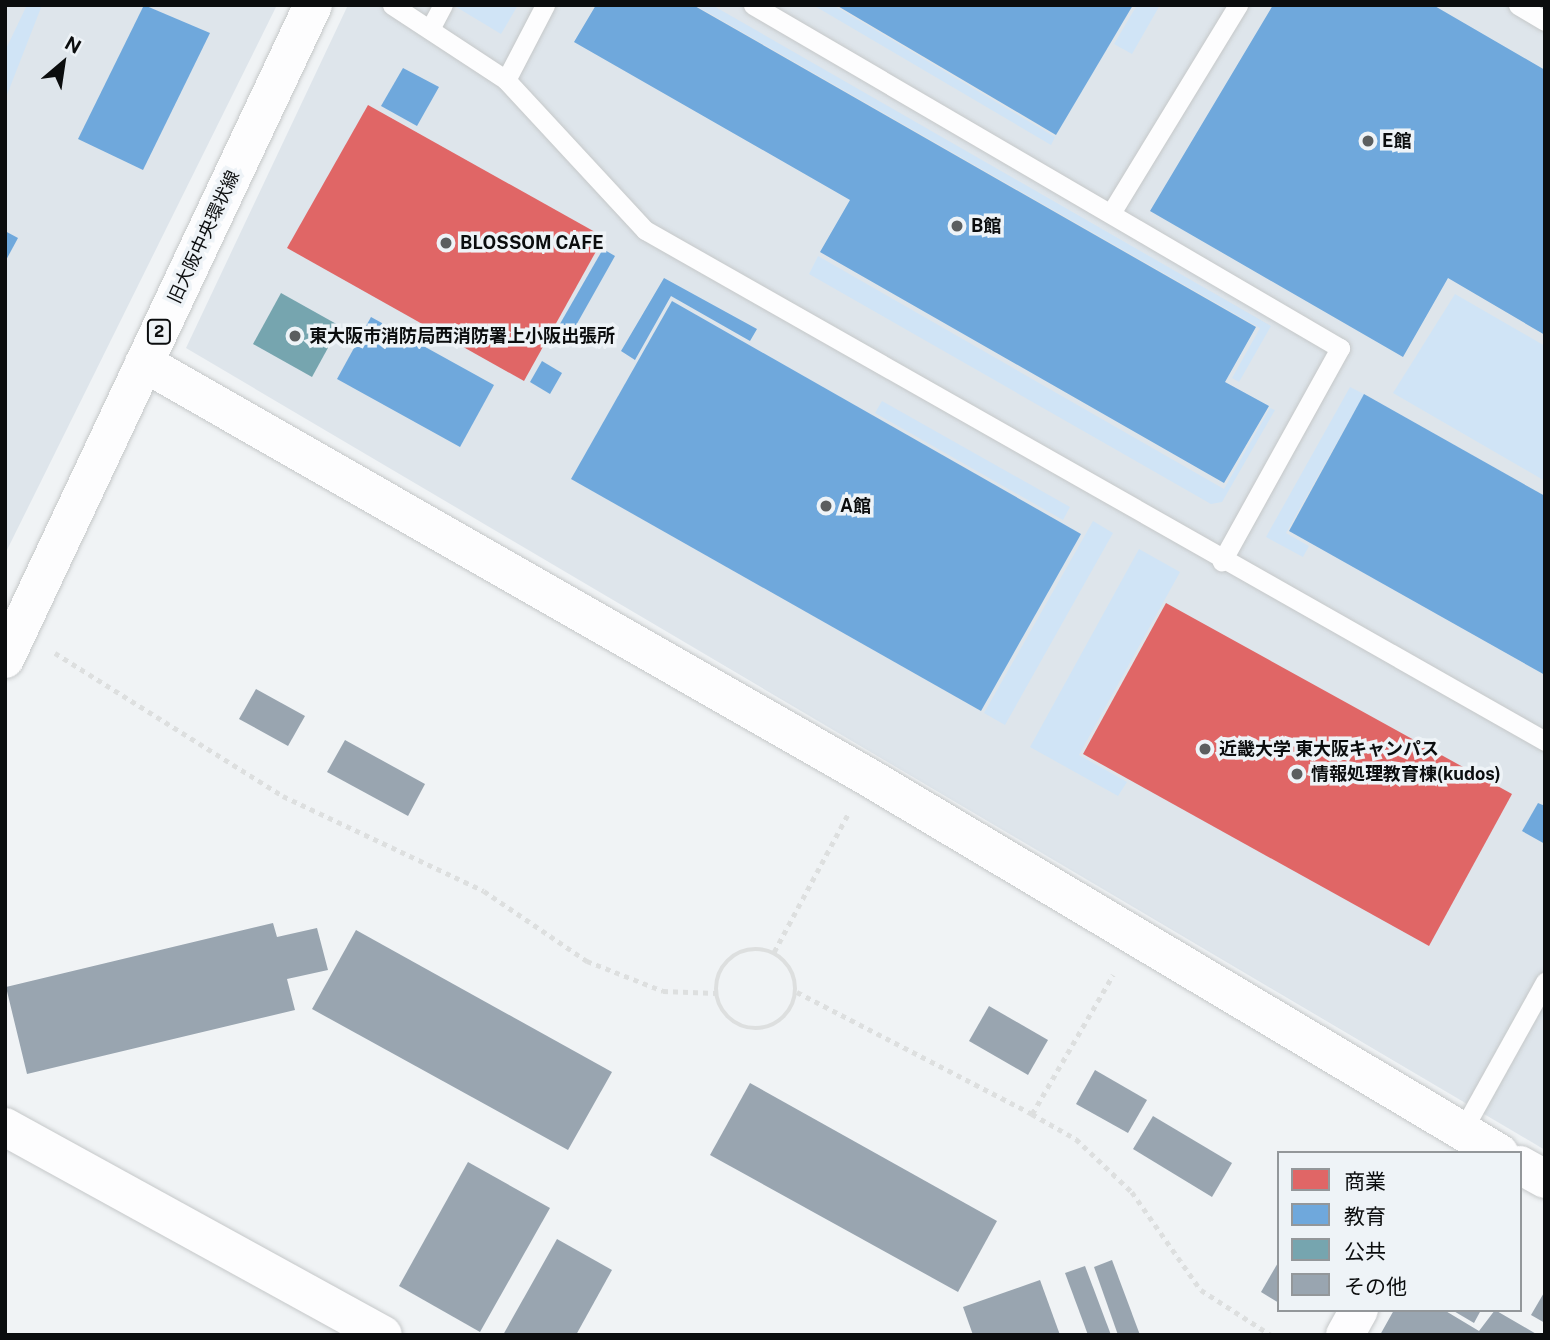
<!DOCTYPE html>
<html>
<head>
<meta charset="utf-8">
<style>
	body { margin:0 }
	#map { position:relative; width:1550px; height:1340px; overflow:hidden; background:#f0f3f5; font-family:"Public Sans","Noto Sans JP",sans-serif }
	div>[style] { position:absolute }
	.built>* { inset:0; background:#dee5eb }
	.green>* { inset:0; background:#d0e4f6 }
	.shops>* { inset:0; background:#e06666 }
	.schools>* { inset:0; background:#6fa8dc }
	.public>* { inset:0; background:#76a5af }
	.building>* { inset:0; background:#99a5b0 }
	.path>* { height:4.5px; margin-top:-2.25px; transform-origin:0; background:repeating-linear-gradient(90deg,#dddfdf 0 5px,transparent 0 10px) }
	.path>.ring { margin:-2.25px; padding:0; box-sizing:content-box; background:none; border:4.5px solid #dddfdf; border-radius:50% }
	.roads { filter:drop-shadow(0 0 2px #c5c8c9) drop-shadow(0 0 2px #c5c8c9) }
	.service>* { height:19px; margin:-9.5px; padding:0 9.5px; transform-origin:9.5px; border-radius:9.5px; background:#fdfdfe }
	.minor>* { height:38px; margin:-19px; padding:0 19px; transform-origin:19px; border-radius:19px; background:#fdfdfe }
	.tertiary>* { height:38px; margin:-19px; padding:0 19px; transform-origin:19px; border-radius:19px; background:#fdfdfe }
	.primary>* { height:38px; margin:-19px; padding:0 19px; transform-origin:19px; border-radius:19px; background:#fdfdfe }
	.dots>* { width:19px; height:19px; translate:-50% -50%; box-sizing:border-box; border:4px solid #eef3f7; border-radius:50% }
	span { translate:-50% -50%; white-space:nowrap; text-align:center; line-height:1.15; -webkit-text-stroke:7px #eef3f7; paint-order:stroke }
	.shield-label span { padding:2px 5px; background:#eef3f7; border:2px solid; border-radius:5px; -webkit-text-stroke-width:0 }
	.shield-label { font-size:16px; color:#0b0d0e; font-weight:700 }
	.poi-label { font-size:18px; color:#0b0d0e; font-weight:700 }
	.left { translate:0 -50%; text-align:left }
	.street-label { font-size:18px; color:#0b0d0e }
	.frame { position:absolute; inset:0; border:7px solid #0b0d0e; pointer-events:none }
	.legend { position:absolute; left:1277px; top:1151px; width:245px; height:161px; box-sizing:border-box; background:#eef3f7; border:2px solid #93979a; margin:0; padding:9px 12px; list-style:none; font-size:21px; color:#0b0d0e }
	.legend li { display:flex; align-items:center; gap:14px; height:35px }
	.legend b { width:35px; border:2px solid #93979a }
	.north { position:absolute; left:28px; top:28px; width:70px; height:70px; -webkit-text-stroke:5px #eef3f7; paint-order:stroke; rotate:29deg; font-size:19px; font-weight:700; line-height:28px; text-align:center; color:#0b0d0e }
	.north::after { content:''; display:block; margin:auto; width:24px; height:32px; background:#0b0d0e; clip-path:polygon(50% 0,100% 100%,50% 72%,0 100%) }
</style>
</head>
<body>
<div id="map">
	<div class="built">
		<div style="clip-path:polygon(5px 5px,277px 5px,5px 554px)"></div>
		<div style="clip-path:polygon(348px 5px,1545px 5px,1545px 1150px,186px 348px)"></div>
	</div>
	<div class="green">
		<div style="clip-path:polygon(27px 5px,42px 5px,5px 100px,5px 51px)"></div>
		<div style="clip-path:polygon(453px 5px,518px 5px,501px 34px)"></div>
		<div style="clip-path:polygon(695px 5px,712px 5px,1271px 326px,1239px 382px,1232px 378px,1260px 328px)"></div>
		<div style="clip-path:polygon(813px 5px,833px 5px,1055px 137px,1051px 145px)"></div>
		<div style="clip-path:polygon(1137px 5px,1160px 5px,1132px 54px,1114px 44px)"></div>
		<div style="clip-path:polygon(818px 256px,1224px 489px,1270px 408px,1275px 410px,1222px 502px,1211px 504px,809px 274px)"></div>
		<div style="clip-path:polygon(1455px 294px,1545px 346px,1545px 481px,1393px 393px)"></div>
		<div style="clip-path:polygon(1350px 387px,1364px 394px,1286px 533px,1309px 546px,1303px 557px,1266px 537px)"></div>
		<div style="clip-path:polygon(882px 401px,1070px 507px,1063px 520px,875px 413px)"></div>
		<div style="clip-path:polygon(1093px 521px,1113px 533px,1005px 725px,984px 713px)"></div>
		<div style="clip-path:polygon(1139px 549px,1180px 572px,1079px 755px,1127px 782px,1118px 796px,1030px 747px)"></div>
	</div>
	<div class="shops">
		<div style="clip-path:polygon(368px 105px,604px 237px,524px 381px,287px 248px)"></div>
		<div style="clip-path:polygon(1166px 603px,1512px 794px,1429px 946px,1083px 754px)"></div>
	</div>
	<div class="schools">
		<div style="clip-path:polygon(144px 5px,210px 33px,143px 170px,78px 139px)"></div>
		<div style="clip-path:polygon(596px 5px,693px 5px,1256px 327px,1225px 382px,1269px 406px,1224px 483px,820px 252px,850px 200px,574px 42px)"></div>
		<div style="clip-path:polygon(836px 5px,1133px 5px,1056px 135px)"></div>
		<div style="clip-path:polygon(1273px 5px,1433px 5px,1545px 70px,1545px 335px,1448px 278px,1403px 357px,1150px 211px)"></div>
		<div style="clip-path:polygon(403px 68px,439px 87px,417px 126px,381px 106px)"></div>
		<div style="clip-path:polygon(5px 231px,18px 238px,5px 262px)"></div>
		<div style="clip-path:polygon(603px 249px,615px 256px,570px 336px,557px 329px)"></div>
		<div style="clip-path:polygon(664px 278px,757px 329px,750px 341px,671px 296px,635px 360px,621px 351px)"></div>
		<div style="clip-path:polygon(672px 301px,1081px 534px,981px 711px,571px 479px)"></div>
		<div style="clip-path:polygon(371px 317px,494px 385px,460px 447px,337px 379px)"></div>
		<div style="clip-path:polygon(542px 361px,562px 373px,550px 394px,530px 382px)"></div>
		<div style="clip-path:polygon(1364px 394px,1545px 496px,1545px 675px,1289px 531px)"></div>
		<div style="clip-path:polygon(1538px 803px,1545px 806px,1545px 844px,1522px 831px)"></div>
	</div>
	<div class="public">
		<div style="clip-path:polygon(281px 293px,340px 326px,312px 377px,253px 344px)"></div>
	</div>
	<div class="building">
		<div style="clip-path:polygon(256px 689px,305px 716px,288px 746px,239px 719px)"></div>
		<div style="clip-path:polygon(345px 740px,425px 784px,408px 816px,327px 772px)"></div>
		<div style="clip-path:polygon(273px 923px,277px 937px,317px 928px,328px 970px,287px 979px,295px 1010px,27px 1074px,6px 987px)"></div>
		<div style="clip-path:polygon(356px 930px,612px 1072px,568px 1150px,312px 1009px)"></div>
		<div style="clip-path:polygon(989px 1006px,1048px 1040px,1028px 1075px,969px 1041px)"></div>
		<div style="clip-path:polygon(1095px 1070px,1147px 1100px,1128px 1133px,1076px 1104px)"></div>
		<div style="clip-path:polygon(750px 1083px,997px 1221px,958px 1292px,710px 1155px)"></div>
		<div style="clip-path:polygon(1153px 1116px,1232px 1163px,1212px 1197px,1133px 1149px)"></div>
		<div style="clip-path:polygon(468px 1162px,550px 1208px,480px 1332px,399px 1286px)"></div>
		<div style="clip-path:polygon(557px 1239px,612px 1270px,576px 1335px,503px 1335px)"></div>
		<div style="clip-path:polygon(1112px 1260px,1140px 1335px,1118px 1335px,1094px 1267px)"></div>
		<div style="clip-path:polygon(1279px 1261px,1279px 1303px,1261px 1292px)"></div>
		<div style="clip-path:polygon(1085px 1266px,1111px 1335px,1088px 1335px,1065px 1273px)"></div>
		<div style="clip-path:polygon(1040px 1280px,1060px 1335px,973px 1335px,963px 1307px)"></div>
		<div style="clip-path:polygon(1545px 1291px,1545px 1323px,1531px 1315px)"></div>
		<div style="clip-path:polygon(1394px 1310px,1444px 1310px,1479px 1331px,1495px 1310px,1538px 1335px,1380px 1335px)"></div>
		<div style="clip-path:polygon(1452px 1310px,1481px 1310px,1474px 1323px)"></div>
	</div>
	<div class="path">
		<div style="left:55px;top:653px;width:269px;rotate:32.1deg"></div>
		<div style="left:283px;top:796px;width:222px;rotate:25.3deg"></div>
		<div style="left:484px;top:891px;width:125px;rotate:34.2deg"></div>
		<div style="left:587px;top:961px;width:82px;rotate:21.5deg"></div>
		<div style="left:663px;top:991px;width:53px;rotate:2.2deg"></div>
		<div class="ring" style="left:716px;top:949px;width:75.5px;height:75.5px"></div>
		<div style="left:774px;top:952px;width:157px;rotate:-61.8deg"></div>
		<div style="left:797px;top:992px;width:265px;rotate:27.4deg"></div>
		<div style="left:1032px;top:1114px;width:161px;rotate:-59.8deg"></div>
		<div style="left:1032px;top:1114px;width:51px;rotate:29.6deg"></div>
		<div style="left:1076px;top:1139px;width:77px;rotate:43.4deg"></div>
		<div style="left:1132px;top:1192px;width:120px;rotate:54.9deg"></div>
		<div style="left:1201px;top:1290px;width:83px;rotate:32.7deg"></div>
	</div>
	<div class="roads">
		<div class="service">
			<div style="left:392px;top:5px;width:136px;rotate:33.3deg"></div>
			<div style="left:506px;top:80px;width:205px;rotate:47.2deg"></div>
			<div style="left:645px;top:230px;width:1035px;rotate:29.59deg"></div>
			<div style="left:753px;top:5px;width:680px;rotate:30.3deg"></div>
			<div style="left:1340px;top:348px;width:244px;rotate:119deg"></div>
			<div style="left:1518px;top:5px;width:31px;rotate:31deg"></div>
			<div style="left:430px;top:29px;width:27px;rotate:-62deg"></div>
			<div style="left:506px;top:80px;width:85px;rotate:-62.5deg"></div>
			<div style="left:1111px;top:213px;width:244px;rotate:-58.6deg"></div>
			<div style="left:1462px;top:1131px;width:171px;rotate:-60.9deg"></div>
		</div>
		<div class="minor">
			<div style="left:5px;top:1127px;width:431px;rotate:28.8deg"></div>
			<div style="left:1345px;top:1335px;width:29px;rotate:-61deg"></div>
		</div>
		<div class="tertiary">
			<div style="left:144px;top:363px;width:834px;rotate:29.76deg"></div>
			<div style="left:868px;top:777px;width:735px;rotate:30.79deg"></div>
			<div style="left:1520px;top:1165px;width:29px;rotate:29deg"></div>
		</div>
		<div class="primary">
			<div style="left:5px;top:659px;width:723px;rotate:-64.78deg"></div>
		</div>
	</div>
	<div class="dots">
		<div style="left:1368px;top:141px;background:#5b5e5f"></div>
		<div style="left:957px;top:226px;background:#5b5e5f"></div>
		<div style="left:446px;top:243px;background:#5b5e5f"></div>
		<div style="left:295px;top:336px;background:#5b5e5f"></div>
		<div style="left:826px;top:506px;background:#5b5e5f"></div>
		<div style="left:1205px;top:749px;background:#5b5e5f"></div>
		<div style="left:1297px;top:774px;background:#5b5e5f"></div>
	</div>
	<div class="shield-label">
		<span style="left:159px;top:332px">2</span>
	</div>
	<div class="poi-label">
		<span class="left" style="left:1382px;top:141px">E館</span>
		<span class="left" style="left:971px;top:226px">B館</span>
		<span class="left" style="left:460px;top:243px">BLOSSOM CAFE</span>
		<span class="left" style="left:309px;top:336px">東大阪市消防局西消防署上小阪出張所</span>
		<span class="left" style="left:840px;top:506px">A館</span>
		<span class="left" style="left:1219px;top:749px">近畿大学 東大阪キャンパス</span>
		<span class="left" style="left:1311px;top:774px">情報処理教育棟(kudos)</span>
	</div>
	<div class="street-label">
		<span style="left:204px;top:237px;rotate:-65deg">旧大阪中央環状線</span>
	</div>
	<div class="frame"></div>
	<ul class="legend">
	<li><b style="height:19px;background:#e06666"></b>商業</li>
	<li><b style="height:19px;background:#6fa8dc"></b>教育</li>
	<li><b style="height:19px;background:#76a5af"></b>公共</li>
	<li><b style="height:19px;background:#99a5b0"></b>その他</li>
	</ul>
	<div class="north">N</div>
</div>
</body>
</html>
